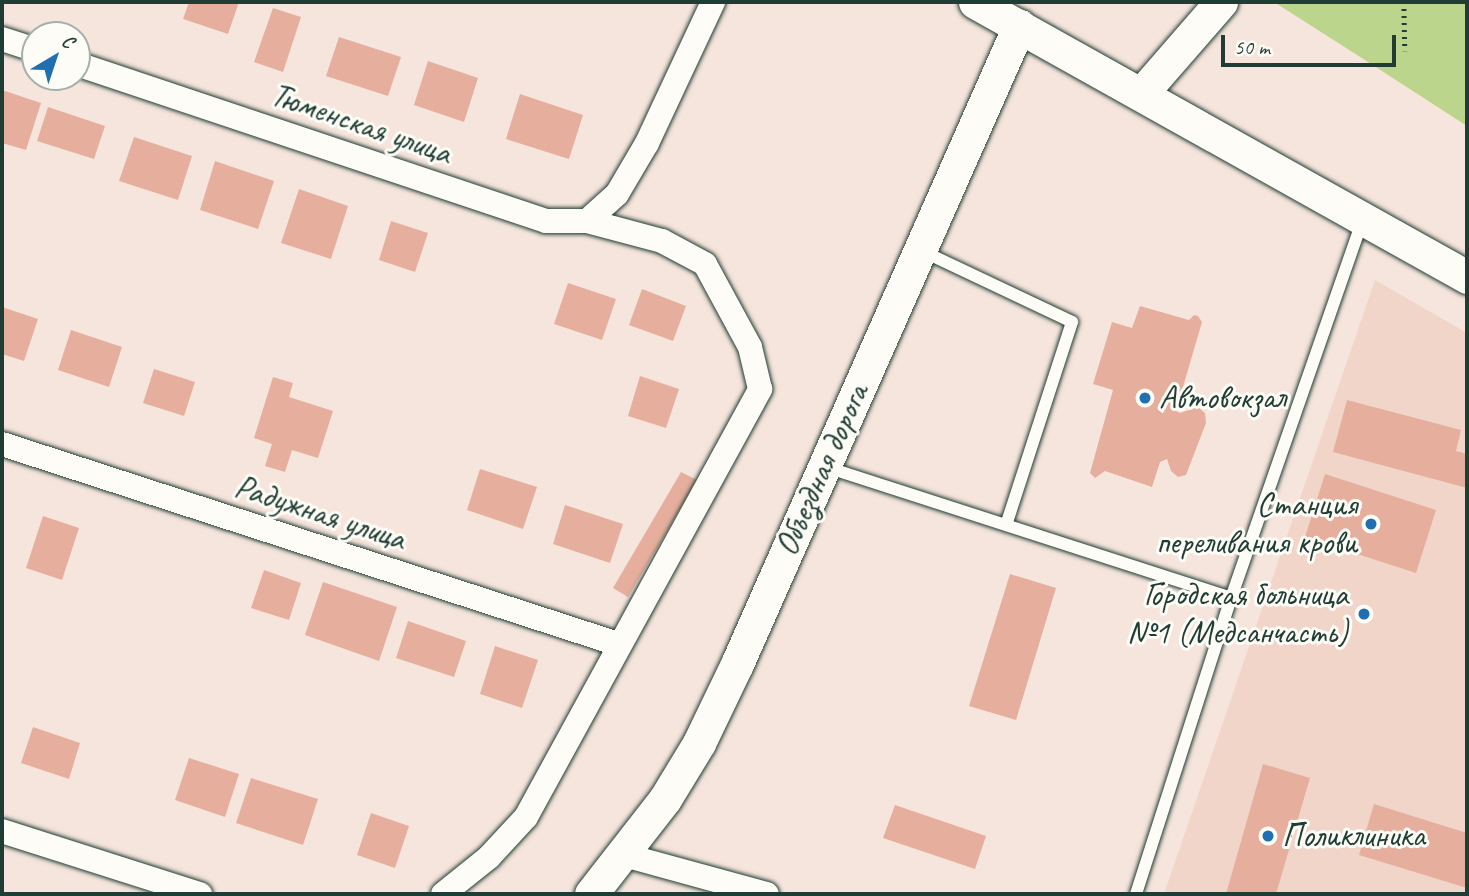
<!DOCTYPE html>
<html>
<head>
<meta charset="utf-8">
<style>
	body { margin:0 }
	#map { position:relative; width:1469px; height:896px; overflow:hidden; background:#f6e5dc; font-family:Caveat,sans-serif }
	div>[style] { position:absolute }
	.built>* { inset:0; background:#f1d5c9 }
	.green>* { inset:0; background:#bcd58c }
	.building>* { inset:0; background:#e6af9d }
	.path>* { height:4.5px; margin-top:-2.25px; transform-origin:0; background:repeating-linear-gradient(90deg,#1f3d34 0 2px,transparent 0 7px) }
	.roads { filter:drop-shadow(0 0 2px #1f3d34) drop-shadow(0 0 2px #1f3d34) }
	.lane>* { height:12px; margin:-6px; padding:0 6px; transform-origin:6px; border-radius:6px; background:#fdfcf7 }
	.street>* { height:24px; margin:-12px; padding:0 12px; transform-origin:12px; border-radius:12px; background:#fdfcf7 }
	.secondary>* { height:33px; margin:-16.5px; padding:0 16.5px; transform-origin:16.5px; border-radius:16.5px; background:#fdfcf7 }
	.dots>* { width:19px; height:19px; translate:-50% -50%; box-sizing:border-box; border:4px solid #fdfcf7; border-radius:50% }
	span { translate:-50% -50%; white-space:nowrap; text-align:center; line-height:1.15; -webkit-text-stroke:6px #fdfcf7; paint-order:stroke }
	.street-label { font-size:33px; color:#1f3d34 }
	.poi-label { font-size:33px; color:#1f3d34 }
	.left { translate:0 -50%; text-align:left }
	.right { translate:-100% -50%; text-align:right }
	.frame { position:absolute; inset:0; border:4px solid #1f3d34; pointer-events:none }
	.north { position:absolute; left:21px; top:21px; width:70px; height:70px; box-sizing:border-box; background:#fdfcf7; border:2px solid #a4b0a9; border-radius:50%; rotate:39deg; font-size:19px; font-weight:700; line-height:28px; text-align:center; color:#1f3d34 }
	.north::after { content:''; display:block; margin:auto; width:24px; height:32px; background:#1f6fb2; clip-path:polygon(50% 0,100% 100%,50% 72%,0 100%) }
	.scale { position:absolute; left:1221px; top:35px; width:175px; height:32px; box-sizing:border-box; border:4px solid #1f3d34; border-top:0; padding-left:9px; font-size:21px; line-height:24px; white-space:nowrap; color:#1f3d34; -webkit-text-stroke:5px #fdfcf7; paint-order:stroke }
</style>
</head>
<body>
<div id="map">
	<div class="built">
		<div style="clip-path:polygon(1375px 280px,1467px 333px,1467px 894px,1164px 894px)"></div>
	</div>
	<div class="green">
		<div style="clip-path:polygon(1274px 2px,1467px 2px,1467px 126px,1368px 62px)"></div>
	</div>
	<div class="building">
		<div style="clip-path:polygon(189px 2px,239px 2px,228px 34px,183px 19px)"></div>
		<div style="clip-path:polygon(273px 8px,301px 17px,283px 72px,254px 62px)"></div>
		<div style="clip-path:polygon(339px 37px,401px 57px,388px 96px,326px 76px)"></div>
		<div style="clip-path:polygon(428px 61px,478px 78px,464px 122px,414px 105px)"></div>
		<div style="clip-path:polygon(2px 90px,41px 103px,26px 150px,2px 143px)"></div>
		<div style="clip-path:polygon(520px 94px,583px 115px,569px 159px,506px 139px)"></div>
		<div style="clip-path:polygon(48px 107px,105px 126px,94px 159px,37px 141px)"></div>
		<div style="clip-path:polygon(134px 137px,192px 156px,178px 200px,119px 181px)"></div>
		<div style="clip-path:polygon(215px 161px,274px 181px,258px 229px,200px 210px)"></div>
		<div style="clip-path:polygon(299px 189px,348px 206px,331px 259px,281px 243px)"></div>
		<div style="clip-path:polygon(391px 221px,428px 233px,415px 272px,379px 260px)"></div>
		<div style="clip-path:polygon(568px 283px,616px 299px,602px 340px,554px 324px)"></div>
		<div style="clip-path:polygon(642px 289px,686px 306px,673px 341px,629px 325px)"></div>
		<div style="clip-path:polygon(1140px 306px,1189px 320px,1194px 315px,1198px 316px,1202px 322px,1176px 411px,1180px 413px,1198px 407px,1205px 413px,1206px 423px,1186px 475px,1178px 477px,1171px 471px,1167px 459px,1160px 462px,1152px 487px,1105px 471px,1095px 478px,1090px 473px,1113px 390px,1093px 384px,1112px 322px,1132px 328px)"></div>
		<div style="clip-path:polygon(2px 307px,38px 319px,24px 361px,2px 354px)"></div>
		<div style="clip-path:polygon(71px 330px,122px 347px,109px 387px,58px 370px)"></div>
		<div style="clip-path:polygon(154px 369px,195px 382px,184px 416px,143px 403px)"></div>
		<div style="clip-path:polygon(640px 376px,679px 389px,666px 428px,628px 416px)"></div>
		<div style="clip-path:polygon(273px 377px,293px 383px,289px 397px,333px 411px,318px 458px,292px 450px,285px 472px,265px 466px,272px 444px,254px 438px)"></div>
		<div style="clip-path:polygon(1347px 400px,1461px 430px,1456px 451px,1467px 454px,1467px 488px,1333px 452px)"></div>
		<div style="clip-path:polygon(480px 469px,537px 487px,523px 529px,467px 510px)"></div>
		<div style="clip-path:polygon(681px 472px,697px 480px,628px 597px,613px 588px)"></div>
		<div style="clip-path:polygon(1325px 474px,1436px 510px,1416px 573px,1305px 537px)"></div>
		<div style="clip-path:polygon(565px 505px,623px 524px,610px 563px,553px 544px)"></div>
		<div style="clip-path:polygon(43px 516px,79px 528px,62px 580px,26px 568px)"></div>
		<div style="clip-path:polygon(264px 570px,301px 583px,289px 620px,251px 608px)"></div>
		<div style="clip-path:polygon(1010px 574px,1056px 588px,1016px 720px,969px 706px)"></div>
		<div style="clip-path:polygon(323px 582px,397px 607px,379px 661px,305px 635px)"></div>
		<div style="clip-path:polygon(408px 621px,466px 641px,454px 677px,396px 658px)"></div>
		<div style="clip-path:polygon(495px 646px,538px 660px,522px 708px,480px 694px)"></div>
		<div style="clip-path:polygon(33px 727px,80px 743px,69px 779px,21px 763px)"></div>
		<div style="clip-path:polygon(189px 758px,239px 774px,225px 817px,175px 800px)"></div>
		<div style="clip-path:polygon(1263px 764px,1310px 778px,1276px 894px,1226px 894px)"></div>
		<div style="clip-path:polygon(251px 778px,318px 799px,303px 845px,236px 823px)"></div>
		<div style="clip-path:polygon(1374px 804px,1467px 833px,1467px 888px,1359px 855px)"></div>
		<div style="clip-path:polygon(895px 805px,986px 836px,975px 869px,883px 838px)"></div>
		<div style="clip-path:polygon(371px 813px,409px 826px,395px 868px,357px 855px)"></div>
	</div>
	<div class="path">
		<div style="left:1404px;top:2px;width:49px;rotate:88.8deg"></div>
	</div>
	<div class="roads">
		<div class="lane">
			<div style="left:920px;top:250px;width:168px;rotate:25.3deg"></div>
			<div style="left:1072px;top:322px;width:213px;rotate:108deg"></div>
			<div style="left:826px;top:467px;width:426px;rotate:17.9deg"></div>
			<div style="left:1136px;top:894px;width:311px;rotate:-72.2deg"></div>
			<div style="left:1231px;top:598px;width:400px;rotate:-70.8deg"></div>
		</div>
		<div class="street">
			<div style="left:2px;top:39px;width:35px;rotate:18deg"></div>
			<div style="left:77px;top:64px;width:495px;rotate:18.5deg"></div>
			<div style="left:546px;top:221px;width:41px"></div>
			<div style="left:587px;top:221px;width:40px;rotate:-42deg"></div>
			<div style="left:617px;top:194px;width:59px;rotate:-59.5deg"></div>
			<div style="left:647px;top:143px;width:156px;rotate:-64.9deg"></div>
			<div style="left:2px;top:444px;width:648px;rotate:17.99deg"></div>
			<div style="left:2px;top:831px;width:208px;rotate:17.7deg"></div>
			<div style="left:624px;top:855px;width:148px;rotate:15.3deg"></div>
			<div style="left:443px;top:894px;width:59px;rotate:-38.8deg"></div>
			<div style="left:489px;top:857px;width:54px;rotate:-47.2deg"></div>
			<div style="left:526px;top:817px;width:488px;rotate:-61.3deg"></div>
			<div style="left:760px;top:389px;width:43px;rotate:-103.4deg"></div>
			<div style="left:750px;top:347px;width:94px;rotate:-118.5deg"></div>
			<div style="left:705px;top:264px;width:49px;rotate:-151.9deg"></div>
			<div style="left:662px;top:241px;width:78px;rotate:-165.1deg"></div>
		</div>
		<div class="secondary">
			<div style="left:975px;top:2px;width:564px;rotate:29.2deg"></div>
			<div style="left:1141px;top:94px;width:122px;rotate:-49deg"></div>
			<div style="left:591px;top:894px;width:120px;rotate:-52.1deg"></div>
			<div style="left:665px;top:799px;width:66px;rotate:-58.7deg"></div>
			<div style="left:699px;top:743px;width:88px;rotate:-64.3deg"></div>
			<div style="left:737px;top:664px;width:698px;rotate:-66.15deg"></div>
		</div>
	</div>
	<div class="dots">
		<div style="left:1145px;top:398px;background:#1f6fb2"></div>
		<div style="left:1371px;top:524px;background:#1f6fb2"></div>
		<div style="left:1364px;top:614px;background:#1f6fb2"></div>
		<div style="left:1268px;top:836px;background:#1f6fb2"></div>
	</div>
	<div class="street-label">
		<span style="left:361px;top:124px;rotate:19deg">Тюменская улица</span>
		<span style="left:822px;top:470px;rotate:-66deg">Объездная дорога</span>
		<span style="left:320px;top:513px;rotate:18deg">Радужная улица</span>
	</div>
	<div class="poi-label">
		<span class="left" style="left:1159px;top:398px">Автовокзал</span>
		<span class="right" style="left:1357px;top:524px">Станция<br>переливания крови</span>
		<span class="right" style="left:1348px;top:614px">Городская больница<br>№1 (Медсанчасть)</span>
		<span class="left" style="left:1282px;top:836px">Поликлиника</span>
	</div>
	<div class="frame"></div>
	<div class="north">С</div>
	<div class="scale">50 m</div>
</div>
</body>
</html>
